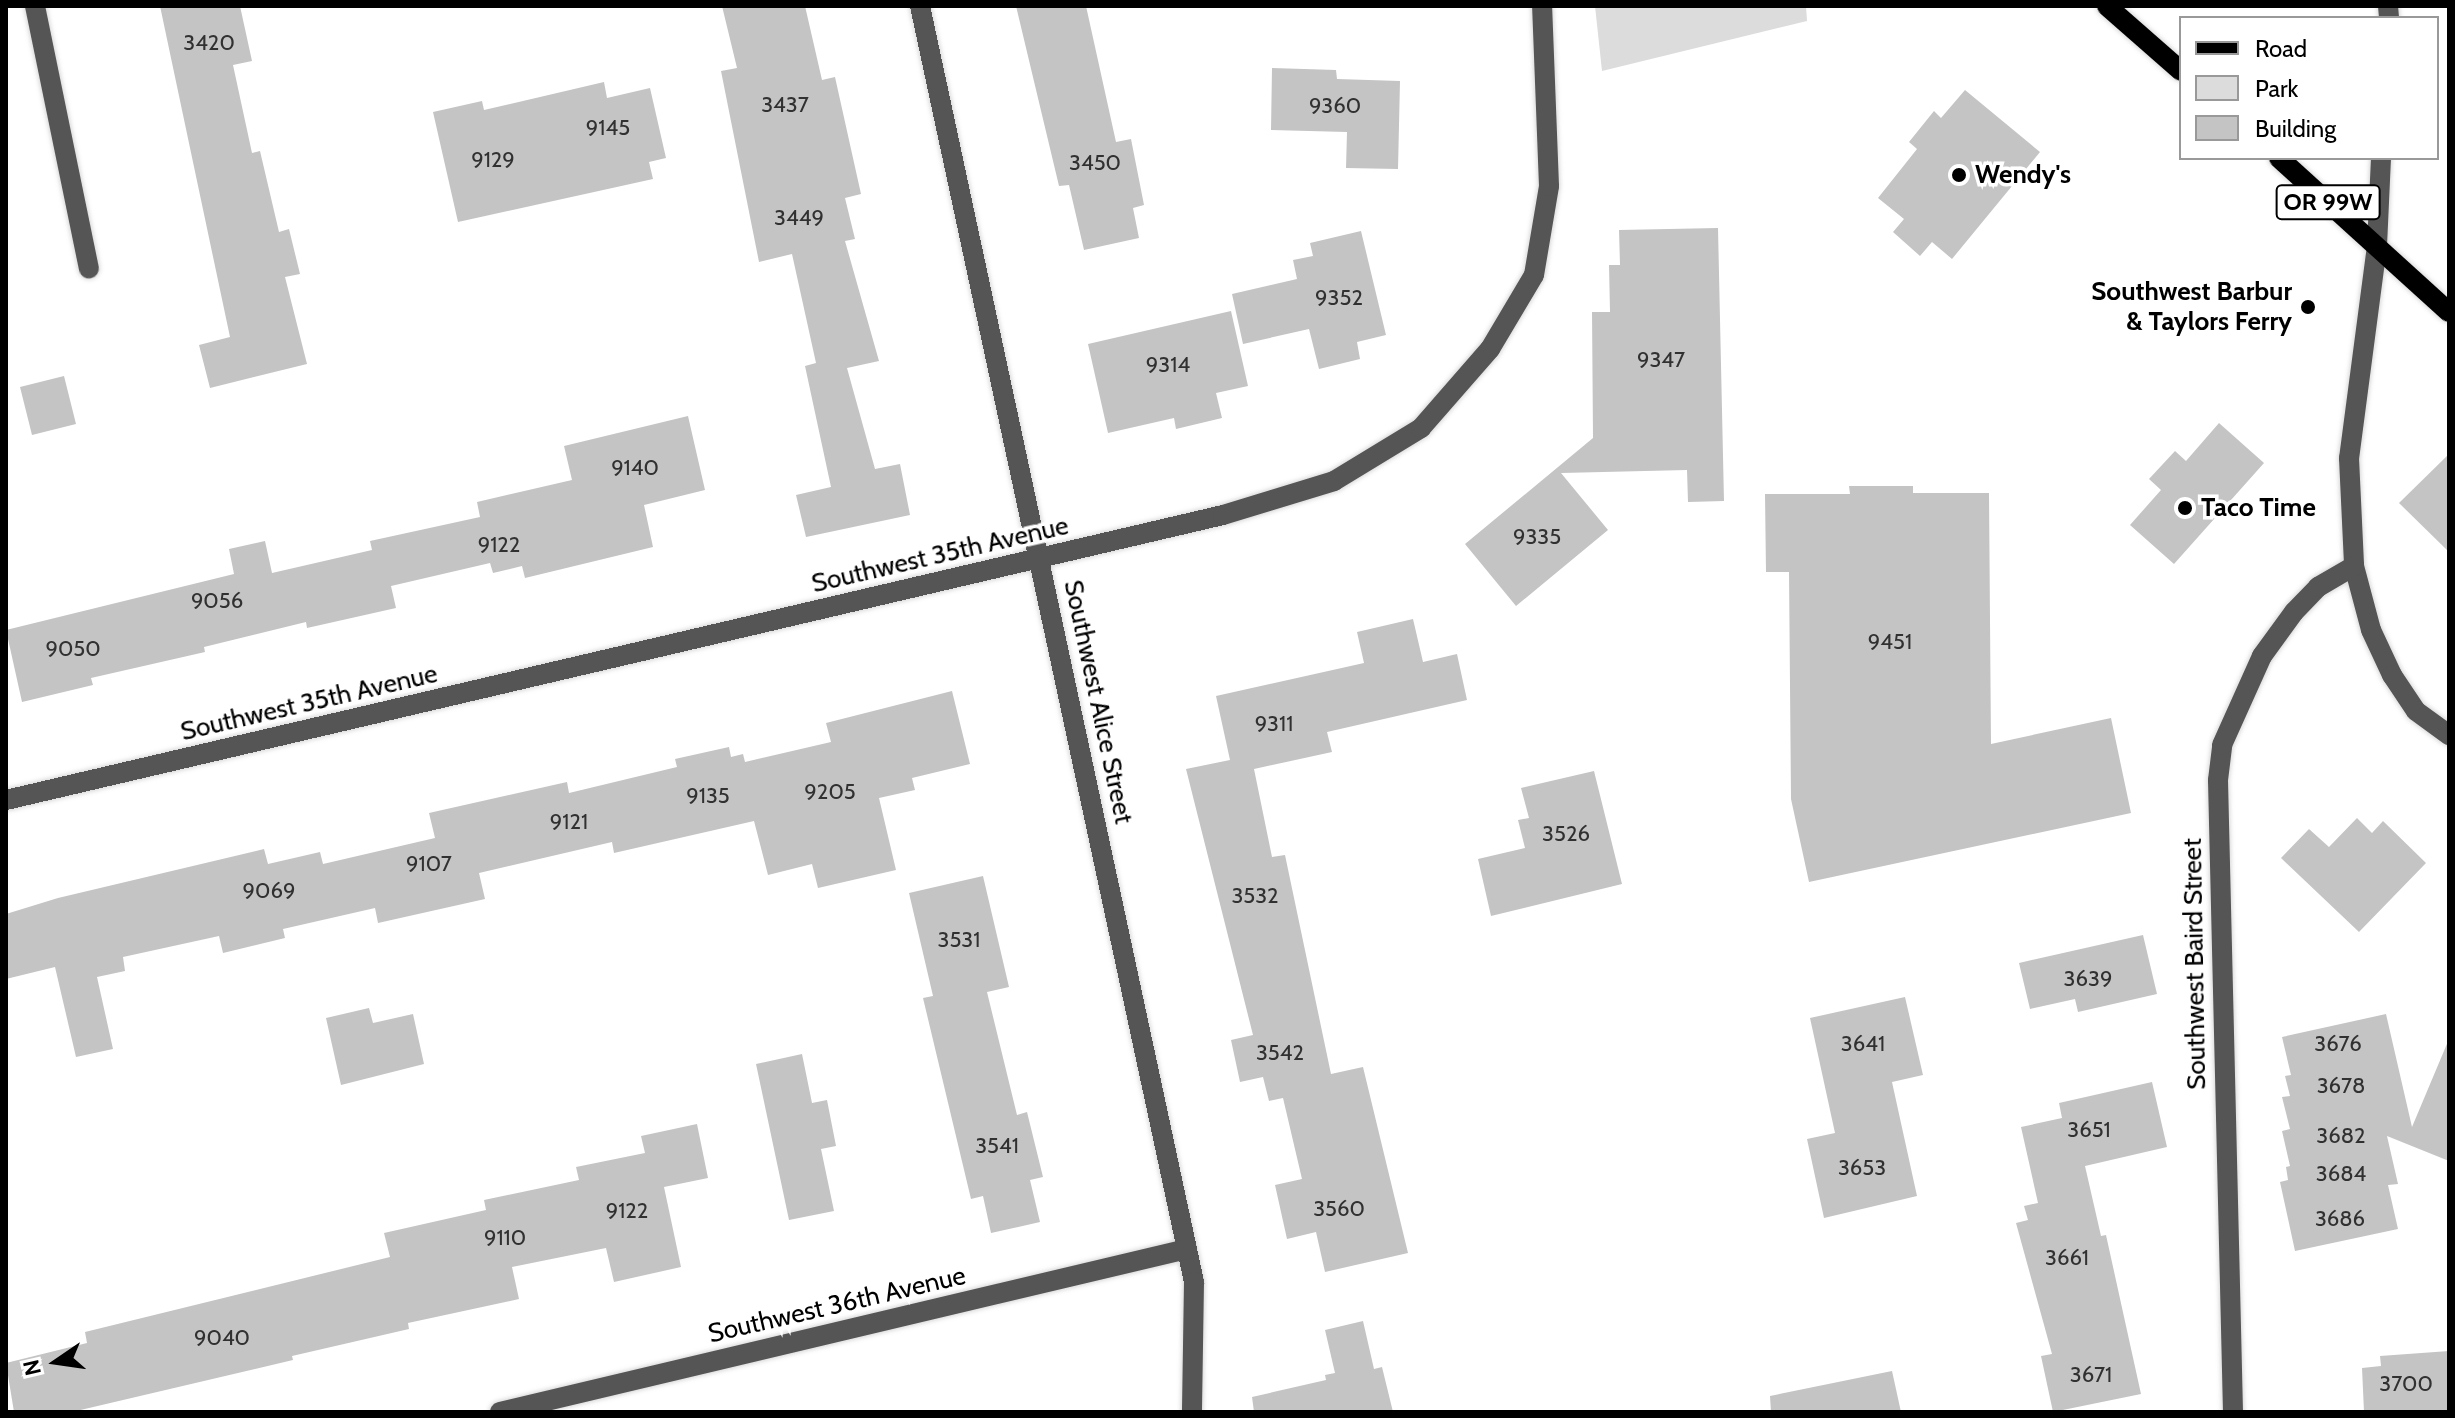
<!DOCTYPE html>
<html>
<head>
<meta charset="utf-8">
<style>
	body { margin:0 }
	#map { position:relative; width:2455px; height:1418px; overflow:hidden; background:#fff; font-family:Cabin,sans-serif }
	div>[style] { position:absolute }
	.green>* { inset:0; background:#dcdcdc }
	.building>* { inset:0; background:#c4c4c4 }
	.roads { filter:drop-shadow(0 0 2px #dbdbdb) drop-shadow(0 0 2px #dbdbdb) }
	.minor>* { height:20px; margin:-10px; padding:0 10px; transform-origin:10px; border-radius:10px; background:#555 }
	.major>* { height:20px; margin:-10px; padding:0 10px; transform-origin:10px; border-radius:10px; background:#000 }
	.dots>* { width:22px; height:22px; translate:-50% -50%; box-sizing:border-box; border:4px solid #fff; border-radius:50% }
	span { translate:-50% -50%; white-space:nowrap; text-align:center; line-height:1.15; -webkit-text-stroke:7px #fff; paint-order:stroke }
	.number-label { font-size:22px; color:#313131 }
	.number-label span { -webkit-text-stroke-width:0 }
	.shield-label span { padding:2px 6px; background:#fff; border:2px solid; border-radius:6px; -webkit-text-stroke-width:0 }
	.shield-label { font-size:24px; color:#000; font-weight:700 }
	.poi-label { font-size:26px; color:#000; font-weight:700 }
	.left { translate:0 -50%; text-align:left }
	.right { translate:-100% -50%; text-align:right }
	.street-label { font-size:26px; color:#000 }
	.frame { position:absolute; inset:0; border:8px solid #000; pointer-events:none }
	.legend { position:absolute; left:2179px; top:16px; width:260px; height:144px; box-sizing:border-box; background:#fff; border:2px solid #999; margin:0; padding:10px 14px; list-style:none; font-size:24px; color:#000 }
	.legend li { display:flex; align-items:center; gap:16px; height:40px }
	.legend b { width:40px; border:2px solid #999 }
	.north { position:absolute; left:16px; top:1322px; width:80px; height:80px; -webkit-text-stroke:6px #fff; paint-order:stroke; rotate:257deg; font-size:22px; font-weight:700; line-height:32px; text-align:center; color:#000 }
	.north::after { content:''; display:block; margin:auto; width:28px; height:36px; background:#000; clip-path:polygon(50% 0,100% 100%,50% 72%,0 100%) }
</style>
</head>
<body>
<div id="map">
	<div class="green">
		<div style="clip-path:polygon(1595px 6px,1806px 6px,1807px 21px,1602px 71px)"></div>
	</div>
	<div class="building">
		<div style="clip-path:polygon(160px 6px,240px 6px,252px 61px,233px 65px,252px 153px,260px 151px,279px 232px,289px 229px,300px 274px,285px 277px,307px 364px,210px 388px,199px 345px,230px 337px)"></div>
		<div style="clip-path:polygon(722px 6px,805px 6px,822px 80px,835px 77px,861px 194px,845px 198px,855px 239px,845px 241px,879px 361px,847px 368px,875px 469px,900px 464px,910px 515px,806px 537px,796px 495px,831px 487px,805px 366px,816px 363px,792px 254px,759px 262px,721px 71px,737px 68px)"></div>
		<div style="clip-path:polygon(1016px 6px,1086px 6px,1116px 142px,1131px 139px,1144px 205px,1133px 208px,1139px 238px,1084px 250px,1069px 185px,1059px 186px)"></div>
		<div style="clip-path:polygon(1272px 68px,1336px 70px,1337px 79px,1400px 81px,1398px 169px,1346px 168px,1347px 132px,1271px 130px)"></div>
		<div style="clip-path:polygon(604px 82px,607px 98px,650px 88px,666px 158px,649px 162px,653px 179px,458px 222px,433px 112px,482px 101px,484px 110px)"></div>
		<div style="clip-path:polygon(1965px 90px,2040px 152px,1952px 259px,1932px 242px,1920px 256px,1893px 232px,1904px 219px,1878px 198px,1917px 149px,1909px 142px,1934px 111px,1941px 118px)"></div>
		<div style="clip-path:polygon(1718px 228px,1724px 501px,1688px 502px,1687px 470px,1561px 473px,1608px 530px,1516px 606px,1465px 544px,1593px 438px,1592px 312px,1610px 312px,1609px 265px,1620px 265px,1619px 230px)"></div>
		<div style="clip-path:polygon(1361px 231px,1386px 335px,1357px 342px,1360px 359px,1319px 369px,1309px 329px,1243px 344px,1232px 294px,1297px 279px,1293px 260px,1313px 256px,1310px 243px)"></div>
		<div style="clip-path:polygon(1231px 311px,1248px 386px,1216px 393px,1222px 418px,1176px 429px,1174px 418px,1108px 433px,1088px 344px)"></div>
		<div style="clip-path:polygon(64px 376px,76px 424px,32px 435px,20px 387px)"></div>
		<div style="clip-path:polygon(688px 416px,705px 490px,644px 505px,653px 547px,525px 578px,522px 566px,493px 573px,490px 563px,391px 586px,396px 608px,307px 628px,306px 622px,204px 647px,205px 652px,91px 678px,93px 685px,22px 702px,6px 630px,234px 574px,229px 549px,265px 541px,272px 573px,372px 550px,370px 541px,480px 517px,477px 502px,572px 480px,564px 446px)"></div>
		<div style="clip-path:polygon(2219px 423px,2264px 463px,2174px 564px,2130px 525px,2161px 490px,2149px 479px,2175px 451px,2186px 461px)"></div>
		<div style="clip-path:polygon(2449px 454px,2449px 552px,2399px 503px)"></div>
		<div style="clip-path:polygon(1849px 486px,1913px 486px,1913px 493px,1989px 493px,1991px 744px,2111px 718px,2131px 813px,1809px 882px,1791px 799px,1789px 572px,1766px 572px,1765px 494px,1850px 494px)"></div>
		<div style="clip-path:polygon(1413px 619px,1423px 662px,1457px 654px,1467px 700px,1327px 732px,1332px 752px,1254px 769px,1272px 857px,1285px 855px,1331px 1074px,1363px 1067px,1408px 1253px,1325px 1272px,1316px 1232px,1287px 1239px,1275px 1185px,1302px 1179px,1283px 1098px,1269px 1101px,1263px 1077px,1240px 1082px,1231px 1040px,1253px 1035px,1186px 769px,1230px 760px,1216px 696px,1364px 663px,1357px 632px)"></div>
		<div style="clip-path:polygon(952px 691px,970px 764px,912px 778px,915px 790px,879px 798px,896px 870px,818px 888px,812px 864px,768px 875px,754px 821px,614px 853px,612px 842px,479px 873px,485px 899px,378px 923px,375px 908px,283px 929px,285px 938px,223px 953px,219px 936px,123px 957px,125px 971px,97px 977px,113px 1049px,76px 1057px,55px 967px,6px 979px,6px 914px,58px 898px,264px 849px,268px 864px,320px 852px,323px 864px,435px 838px,429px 813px,567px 782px,569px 793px,677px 767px,675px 759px,729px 747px,731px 757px,743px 754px,745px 762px,831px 742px,826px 723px)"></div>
		<div style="clip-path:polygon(1594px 771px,1622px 884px,1491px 916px,1478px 859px,1525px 848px,1518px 820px,1529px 818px,1521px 788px)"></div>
		<div style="clip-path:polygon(2357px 818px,2372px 833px,2383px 821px,2426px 863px,2359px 932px,2281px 858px,2309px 829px,2329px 847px)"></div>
		<div style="clip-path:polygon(983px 876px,1009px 987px,987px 992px,1017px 1115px,1027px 1112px,1043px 1177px,1030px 1180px,1040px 1222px,991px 1233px,983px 1196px,971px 1199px,923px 998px,933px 996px,909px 893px)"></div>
		<div style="clip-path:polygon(2143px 935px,2157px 994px,2078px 1012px,2075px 999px,2030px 1009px,2019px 963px)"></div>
		<div style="clip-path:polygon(1905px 997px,1923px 1075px,1892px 1082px,1917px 1196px,1824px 1218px,1807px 1139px,1835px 1133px,1810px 1018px)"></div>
		<div style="clip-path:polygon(369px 1008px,373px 1023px,413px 1014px,424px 1064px,341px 1085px,326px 1018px)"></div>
		<div style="clip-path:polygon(2386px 1014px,2412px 1127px,2449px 1039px,2449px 1161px,2387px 1136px,2398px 1184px,2388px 1185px,2398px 1229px,2295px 1251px,2280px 1182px,2288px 1180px,2286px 1167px,2290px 1166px,2282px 1131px,2290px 1129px,2282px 1097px,2290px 1096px,2285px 1076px,2291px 1075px,2282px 1037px)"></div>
		<div style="clip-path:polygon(802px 1054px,812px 1103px,827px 1100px,836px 1146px,821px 1149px,834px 1211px,789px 1220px,756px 1064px)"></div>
		<div style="clip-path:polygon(2152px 1082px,2167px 1147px,2085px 1166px,2101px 1236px,2106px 1235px,2141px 1394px,2053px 1412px,2041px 1356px,2052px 1354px,2016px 1223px,2028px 1220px,2024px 1206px,2038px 1203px,2021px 1127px,2062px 1118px,2059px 1103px)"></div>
		<div style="clip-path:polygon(697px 1124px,708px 1178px,664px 1187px,681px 1267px,614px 1282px,606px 1248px,512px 1267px,519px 1299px,408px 1323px,409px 1329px,292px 1356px,293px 1360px,72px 1412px,14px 1412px,6px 1363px,87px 1343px,85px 1332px,390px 1257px,384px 1233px,486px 1210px,484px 1200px,579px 1180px,576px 1167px,645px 1153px,641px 1136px)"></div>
		<div style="clip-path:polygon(1363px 1321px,1374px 1369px,1382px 1367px,1393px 1412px,1254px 1412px,1252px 1397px,1326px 1380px,1325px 1375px,1335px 1373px,1325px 1330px)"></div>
		<div style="clip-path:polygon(2449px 1351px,2449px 1412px,2364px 1412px,2362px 1368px,2381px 1366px,2380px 1356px)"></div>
		<div style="clip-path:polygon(1892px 1371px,1901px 1412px,1771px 1412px,1770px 1396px)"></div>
	</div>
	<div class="roads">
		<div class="minor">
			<div style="left:35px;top:6px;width:268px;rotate:78.4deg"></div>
			<div style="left:920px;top:6px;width:1305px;rotate:77.88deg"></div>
			<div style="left:1194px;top:1282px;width:130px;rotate:90.9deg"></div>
			<div style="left:2388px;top:6px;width:12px;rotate:85deg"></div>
			<div style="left:2381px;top:158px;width:88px;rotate:92.6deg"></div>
			<div style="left:2377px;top:246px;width:214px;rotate:97.5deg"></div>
			<div style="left:2349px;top:458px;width:108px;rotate:87.3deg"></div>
			<div style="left:2354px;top:566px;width:66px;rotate:75.1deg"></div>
			<div style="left:2371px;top:630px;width:50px;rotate:65deg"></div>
			<div style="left:2392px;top:675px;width:43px;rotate:56.3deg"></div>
			<div style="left:2416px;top:711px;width:41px;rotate:36deg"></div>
			<div style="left:6px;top:800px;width:1250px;rotate:-13.18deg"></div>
			<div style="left:1223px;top:515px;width:116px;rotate:-17deg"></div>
			<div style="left:1334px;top:481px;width:102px;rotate:-31.3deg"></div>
			<div style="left:1421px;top:428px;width:105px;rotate:-48.9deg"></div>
			<div style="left:1490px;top:349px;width:86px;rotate:-59.3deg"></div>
			<div style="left:1534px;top:275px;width:90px;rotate:-80.4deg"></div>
			<div style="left:1549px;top:186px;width:180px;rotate:-92.2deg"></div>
			<div style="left:500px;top:1412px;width:706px;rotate:-13.35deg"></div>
			<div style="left:2233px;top:1412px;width:632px;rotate:-91.36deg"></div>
			<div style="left:2218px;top:780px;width:35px;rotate:-83deg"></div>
			<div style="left:2222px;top:745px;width:98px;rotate:-65.8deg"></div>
			<div style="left:2262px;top:656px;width:54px;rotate:-54deg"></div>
			<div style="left:2294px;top:612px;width:35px;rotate:-46deg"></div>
			<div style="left:2318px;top:587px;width:42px;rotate:-30.3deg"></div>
		</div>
		<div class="major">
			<div style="left:2107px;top:6px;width:98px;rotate:41.3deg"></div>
			<div style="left:2279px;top:158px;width:229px;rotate:42.2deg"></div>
		</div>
	</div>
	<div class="dots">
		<div style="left:1959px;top:175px;background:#000"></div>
		<div style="left:2308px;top:307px;background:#000"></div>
		<div style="left:2185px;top:508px;background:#000"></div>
	</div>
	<div class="number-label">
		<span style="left:209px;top:43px">3420</span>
		<span style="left:785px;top:105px">3437</span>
		<span style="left:1335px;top:106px">9360</span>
		<span style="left:608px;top:128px">9145</span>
		<span style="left:493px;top:160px">9129</span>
		<span style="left:1095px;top:163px">3450</span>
		<span style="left:799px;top:218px">3449</span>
		<span style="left:1339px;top:298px">9352</span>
		<span style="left:1661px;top:360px">9347</span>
		<span style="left:1168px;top:365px">9314</span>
		<span style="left:635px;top:468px">9140</span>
		<span style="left:1537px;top:537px">9335</span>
		<span style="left:499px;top:545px">9122</span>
		<span style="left:217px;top:601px">9056</span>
		<span style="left:1890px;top:642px">9451</span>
		<span style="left:73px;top:649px">9050</span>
		<span style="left:1274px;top:724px">9311</span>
		<span style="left:830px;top:792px">9205</span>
		<span style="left:708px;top:796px">9135</span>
		<span style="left:569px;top:822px">9121</span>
		<span style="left:1566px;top:834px">3526</span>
		<span style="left:429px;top:864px">9107</span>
		<span style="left:269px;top:891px">9069</span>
		<span style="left:1255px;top:896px">3532</span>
		<span style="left:959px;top:940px">3531</span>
		<span style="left:2088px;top:979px">3639</span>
		<span style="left:1863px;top:1044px">3641</span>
		<span style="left:2338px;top:1044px">3676</span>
		<span style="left:1280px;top:1053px">3542</span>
		<span style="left:2341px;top:1086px">3678</span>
		<span style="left:2089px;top:1130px">3651</span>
		<span style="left:2341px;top:1136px">3682</span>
		<span style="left:997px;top:1146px">3541</span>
		<span style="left:1862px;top:1168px">3653</span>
		<span style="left:2341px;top:1174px">3684</span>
		<span style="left:1339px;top:1209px">3560</span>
		<span style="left:627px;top:1211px">9122</span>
		<span style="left:2340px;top:1219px">3686</span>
		<span style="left:505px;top:1238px">9110</span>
		<span style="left:2067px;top:1258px">3661</span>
		<span style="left:222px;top:1338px">9040</span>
		<span style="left:2091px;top:1375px">3671</span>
		<span style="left:2406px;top:1384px">3700</span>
	</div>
	<div class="shield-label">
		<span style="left:2328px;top:202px">OR 99W</span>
	</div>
	<div class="poi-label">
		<span class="left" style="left:1975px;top:175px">Wendy's</span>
		<span class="right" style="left:2292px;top:307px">Southwest Barbur<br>&amp; Taylors Ferry</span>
		<span class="left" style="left:2201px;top:508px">Taco Time</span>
	</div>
	<div class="street-label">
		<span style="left:940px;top:555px;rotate:-13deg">Southwest 35th Avenue</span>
		<span style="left:1098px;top:702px;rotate:78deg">Southwest Alice Street</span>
		<span style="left:309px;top:703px;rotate:-13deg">Southwest 35th Avenue</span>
		<span style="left:2195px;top:964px;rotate:-91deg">Southwest Baird Street</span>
		<span style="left:837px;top:1305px;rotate:-13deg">Southwest 36th Avenue</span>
	</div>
	<div class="frame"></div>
	<ul class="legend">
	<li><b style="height:10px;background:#000"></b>Road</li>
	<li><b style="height:22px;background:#dcdcdc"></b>Park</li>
	<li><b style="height:22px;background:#c4c4c4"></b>Building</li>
	</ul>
	<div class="north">N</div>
</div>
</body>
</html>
